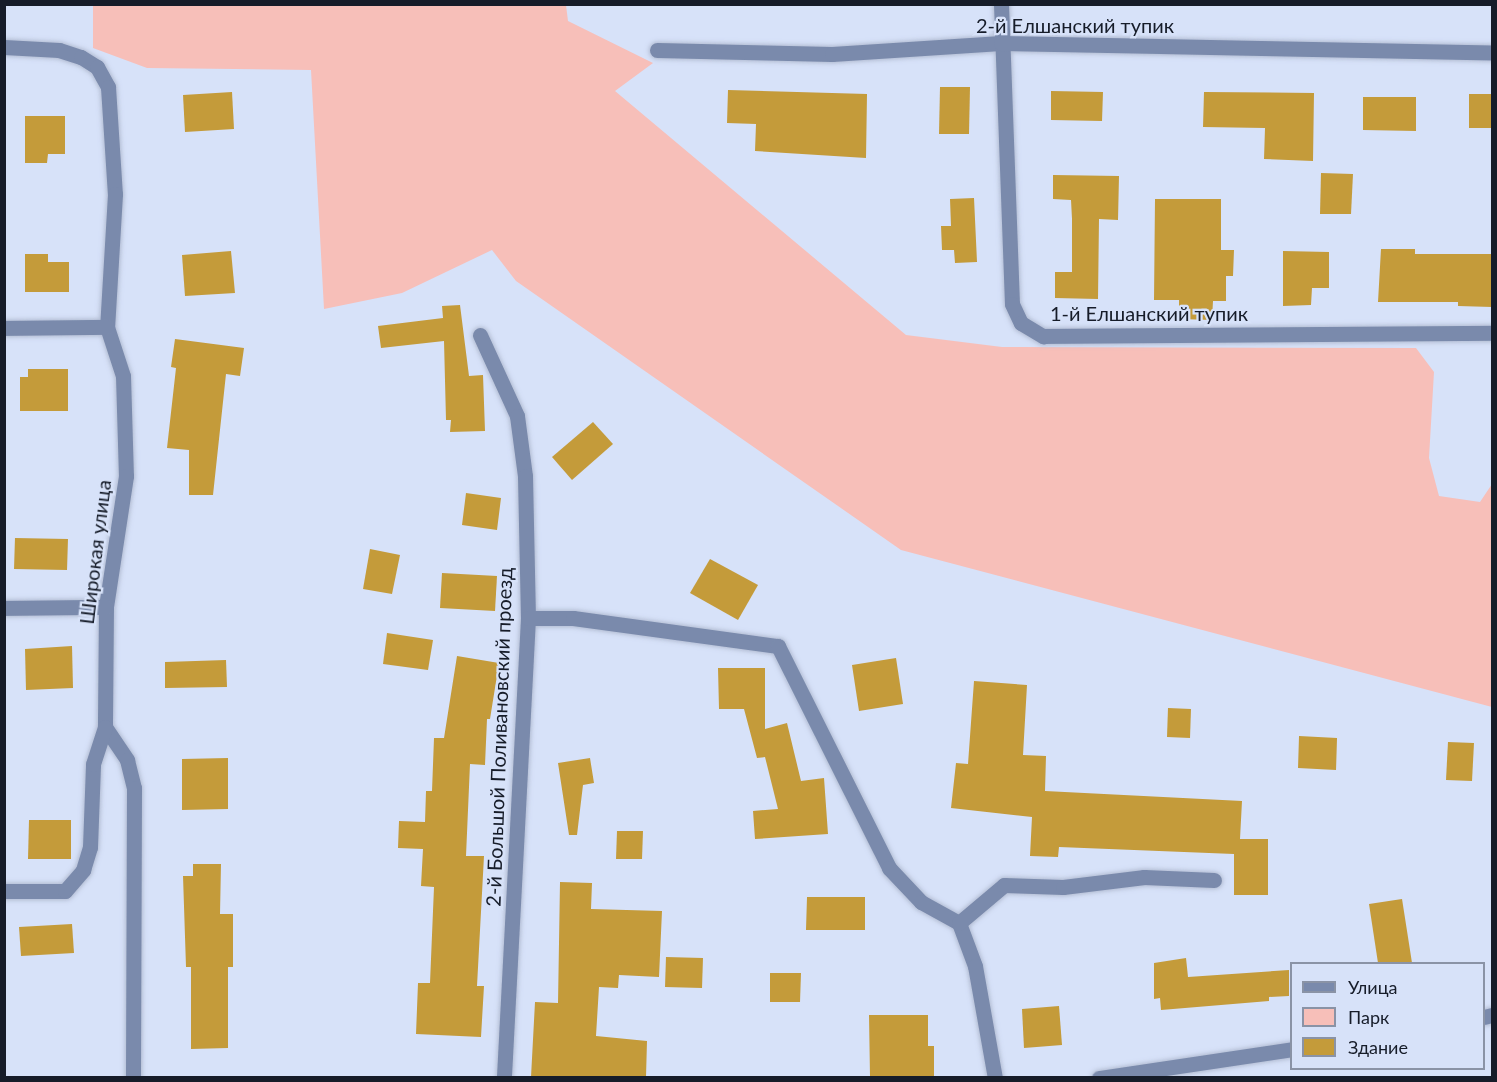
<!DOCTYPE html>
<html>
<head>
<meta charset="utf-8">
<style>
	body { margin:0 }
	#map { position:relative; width:1497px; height:1082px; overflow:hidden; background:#d7e2f9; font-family:Lato,sans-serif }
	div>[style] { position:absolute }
	.green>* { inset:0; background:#f7bfb9 }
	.building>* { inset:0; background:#c49b3a }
	.roads { filter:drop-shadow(0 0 2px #b4bed4) drop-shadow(0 0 2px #b4bed4) }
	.street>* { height:15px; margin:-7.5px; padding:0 7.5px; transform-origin:7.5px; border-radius:7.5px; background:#7a8aac }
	span { translate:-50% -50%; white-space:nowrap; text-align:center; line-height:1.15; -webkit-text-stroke:4.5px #d7e2f9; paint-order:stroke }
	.street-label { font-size:20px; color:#161c29 }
	.frame { position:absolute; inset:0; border:6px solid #161c29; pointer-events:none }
	.legend { position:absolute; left:1290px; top:962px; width:195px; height:108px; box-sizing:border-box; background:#d7e2f9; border:2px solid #8a93a6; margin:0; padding:8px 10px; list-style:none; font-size:18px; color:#161c29 }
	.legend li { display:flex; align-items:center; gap:12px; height:30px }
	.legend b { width:30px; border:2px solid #8a93a6 }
</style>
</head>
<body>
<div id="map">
	<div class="green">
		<div style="clip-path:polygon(93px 5px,566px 5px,568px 21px,653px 63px,615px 91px,906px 335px,1002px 347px,1416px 348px,1434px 372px,1429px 458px,1439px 496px,1480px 502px,1492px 484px,1492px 707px,901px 550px,516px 281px,492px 250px,402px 293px,324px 309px,311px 70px,147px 68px,93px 48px)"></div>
	</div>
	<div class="building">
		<div style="clip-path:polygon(940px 87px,970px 87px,969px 134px,939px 134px)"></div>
		<div style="clip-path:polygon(728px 90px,867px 94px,866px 158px,755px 151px,756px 124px,727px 123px)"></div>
		<div style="clip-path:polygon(1051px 91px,1103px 92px,1102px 121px,1051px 120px)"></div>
		<div style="clip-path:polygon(232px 92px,234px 129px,185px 132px,183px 95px)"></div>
		<div style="clip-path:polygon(1204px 92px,1314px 93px,1313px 161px,1264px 159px,1265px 128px,1203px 127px)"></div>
		<div style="clip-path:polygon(1469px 94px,1492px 94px,1492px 128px,1469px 128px)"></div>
		<div style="clip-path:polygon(1363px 97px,1416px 97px,1416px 131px,1363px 130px)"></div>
		<div style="clip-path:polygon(25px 116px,65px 116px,65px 154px,48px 154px,47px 163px,25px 163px)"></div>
		<div style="clip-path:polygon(1321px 173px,1353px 174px,1351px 214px,1320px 214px)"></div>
		<div style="clip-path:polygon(1053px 175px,1119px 176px,1118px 220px,1099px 219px,1098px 299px,1055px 298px,1055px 272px,1072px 272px,1072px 219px,1071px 200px,1053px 199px)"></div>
		<div style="clip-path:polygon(974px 198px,977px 262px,955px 263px,954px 250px,942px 250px,941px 226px,951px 226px,950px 199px)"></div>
		<div style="clip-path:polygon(1155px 199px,1221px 199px,1221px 250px,1234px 250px,1233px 276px,1226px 276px,1226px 301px,1213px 301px,1212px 320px,1179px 319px,1179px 300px,1154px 300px)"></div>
		<div style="clip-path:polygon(1381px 249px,1415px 249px,1415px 254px,1492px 254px,1492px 307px,1458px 306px,1458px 302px,1378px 302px)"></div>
		<div style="clip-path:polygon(231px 251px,235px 293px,185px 296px,182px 255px)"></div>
		<div style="clip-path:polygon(1283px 251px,1329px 252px,1329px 288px,1312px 288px,1311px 305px,1283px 306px)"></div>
		<div style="clip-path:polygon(25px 254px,48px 254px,48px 262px,69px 262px,69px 292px,25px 292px)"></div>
		<div style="clip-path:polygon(460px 305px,469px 376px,483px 375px,485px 431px,450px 432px,451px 420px,446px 420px,444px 341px,381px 348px,378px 326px,443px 318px,442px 306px)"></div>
		<div style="clip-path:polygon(175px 339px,244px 348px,240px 376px,226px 374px,213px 495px,189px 495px,189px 450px,167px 448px,176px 368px,171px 367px)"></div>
		<div style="clip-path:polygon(28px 369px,68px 369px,68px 411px,20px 411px,20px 377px,28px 377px)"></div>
		<div style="clip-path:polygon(593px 422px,613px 444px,572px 480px,552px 457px)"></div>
		<div style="clip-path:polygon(466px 493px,501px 498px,497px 530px,462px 525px)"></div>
		<div style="clip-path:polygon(15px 538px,68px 539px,67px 570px,14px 569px)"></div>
		<div style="clip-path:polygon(370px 549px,400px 555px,392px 594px,363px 589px)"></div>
		<div style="clip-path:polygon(710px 559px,758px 585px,738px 620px,690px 593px)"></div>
		<div style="clip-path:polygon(442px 573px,497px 576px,495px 611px,440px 608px)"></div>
		<div style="clip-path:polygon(387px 633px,433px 640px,428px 670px,383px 664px)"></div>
		<div style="clip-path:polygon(72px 646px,73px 688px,26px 690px,25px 649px)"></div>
		<div style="clip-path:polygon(457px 656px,499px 663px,490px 719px,487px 719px,485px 765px,470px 764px,466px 856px,484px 856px,477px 986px,484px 986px,481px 1037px,416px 1034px,418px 983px,430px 983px,434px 887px,421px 886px,423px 849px,398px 848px,399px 821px,425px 822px,426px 791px,432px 791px,434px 738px,444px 738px)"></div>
		<div style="clip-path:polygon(896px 658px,903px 704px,859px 711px,852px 665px)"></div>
		<div style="clip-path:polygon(226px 660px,227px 687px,165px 688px,165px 662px)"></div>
		<div style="clip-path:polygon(718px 668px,765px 668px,765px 729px,787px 723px,801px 781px,824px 778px,828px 834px,755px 839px,753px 811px,778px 809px,765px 757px,757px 758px,744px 709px,719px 709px)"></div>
		<div style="clip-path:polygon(974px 681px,1027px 685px,1023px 755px,1046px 756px,1045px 791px,1242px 801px,1240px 839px,1268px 839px,1268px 895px,1234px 895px,1234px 854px,1059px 847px,1058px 857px,1030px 856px,1032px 817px,951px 808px,956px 763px,968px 764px)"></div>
		<div style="clip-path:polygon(1168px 708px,1191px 709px,1190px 738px,1167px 737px)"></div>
		<div style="clip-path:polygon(1299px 736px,1337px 738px,1336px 770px,1298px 768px)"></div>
		<div style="clip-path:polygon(1448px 742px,1474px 743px,1472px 781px,1446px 780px)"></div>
		<div style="clip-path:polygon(228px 758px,228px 809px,182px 810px,182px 759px)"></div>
		<div style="clip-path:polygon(590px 758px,594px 783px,583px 785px,577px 835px,569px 835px,558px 763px)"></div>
		<div style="clip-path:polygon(29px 820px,71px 820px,71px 859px,28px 859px)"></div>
		<div style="clip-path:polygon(617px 831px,643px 831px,642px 859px,616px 859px)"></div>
		<div style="clip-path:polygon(193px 864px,221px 864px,220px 914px,233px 914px,233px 967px,228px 967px,228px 1048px,191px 1049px,191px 967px,186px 967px,183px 876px,193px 876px)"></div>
		<div style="clip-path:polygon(560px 882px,592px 883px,591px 909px,662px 911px,659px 977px,619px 975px,618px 988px,599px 987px,596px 1036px,647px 1041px,646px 1077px,531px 1077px,535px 1002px,558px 1003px)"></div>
		<div style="clip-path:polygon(807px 897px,865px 897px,865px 930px,806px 930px)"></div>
		<div style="clip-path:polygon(1402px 899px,1412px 963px,1378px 963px,1369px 904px)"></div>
		<div style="clip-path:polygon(72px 924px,74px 953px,21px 956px,19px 927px)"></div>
		<div style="clip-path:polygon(666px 957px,703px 958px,702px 988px,665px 987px)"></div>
		<div style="clip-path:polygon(1186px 958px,1188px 977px,1289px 970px,1289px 996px,1269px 997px,1269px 1001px,1161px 1010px,1160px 998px,1154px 999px,1154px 963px)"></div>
		<div style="clip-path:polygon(770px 973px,801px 973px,800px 1002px,770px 1002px)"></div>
		<div style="clip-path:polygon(1059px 1006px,1062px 1045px,1024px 1048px,1022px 1009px)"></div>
		<div style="clip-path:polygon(869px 1015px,928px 1015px,928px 1046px,934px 1046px,934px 1077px,870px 1077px)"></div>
	</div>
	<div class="roads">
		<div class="street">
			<div style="left:1001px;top:4px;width:300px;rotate:87.9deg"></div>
			<div style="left:1012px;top:304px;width:21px;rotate:65deg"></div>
			<div style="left:1021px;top:323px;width:26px;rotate:31deg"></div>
			<div style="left:1043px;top:336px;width:449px;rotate:-0.4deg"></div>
			<div style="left:4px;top:47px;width:55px;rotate:3.1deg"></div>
			<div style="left:59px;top:50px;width:23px;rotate:18deg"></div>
			<div style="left:81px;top:57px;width:19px;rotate:32deg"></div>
			<div style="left:97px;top:67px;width:23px;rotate:61deg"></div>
			<div style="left:108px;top:87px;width:107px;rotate:86.3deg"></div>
			<div style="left:115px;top:194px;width:133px;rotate:93.4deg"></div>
			<div style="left:107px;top:327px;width:52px;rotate:71.9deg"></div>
			<div style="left:123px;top:376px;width:100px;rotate:88.3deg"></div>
			<div style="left:126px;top:476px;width:133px;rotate:98.7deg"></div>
			<div style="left:106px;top:607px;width:120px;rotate:90.5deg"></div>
			<div style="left:105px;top:727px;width:40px;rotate:56deg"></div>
			<div style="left:127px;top:760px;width:29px;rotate:76deg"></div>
			<div style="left:134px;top:788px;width:290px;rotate:90.2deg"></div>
			<div style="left:657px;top:50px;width:175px;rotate:1.3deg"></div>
			<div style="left:832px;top:54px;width:169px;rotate:-3.7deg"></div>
			<div style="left:1001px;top:43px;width:491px;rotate:1.1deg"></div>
			<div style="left:4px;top:328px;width:103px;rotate:-0.6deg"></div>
			<div style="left:480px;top:335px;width:89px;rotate:65.4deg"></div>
			<div style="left:517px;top:416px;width:61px;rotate:82.4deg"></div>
			<div style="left:525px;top:476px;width:142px;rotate:88.8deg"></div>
			<div style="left:528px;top:618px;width:461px;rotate:93deg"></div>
			<div style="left:4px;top:608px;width:102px;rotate:-0.6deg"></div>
			<div style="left:528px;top:618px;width:45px"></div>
			<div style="left:573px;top:618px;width:207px;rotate:7.8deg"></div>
			<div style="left:778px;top:646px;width:248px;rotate:63.4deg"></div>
			<div style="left:889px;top:868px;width:47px;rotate:46.7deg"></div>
			<div style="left:921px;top:902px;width:43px;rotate:28.9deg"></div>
			<div style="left:959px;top:923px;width:46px;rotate:69.6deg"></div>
			<div style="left:975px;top:966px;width:114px;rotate:79.9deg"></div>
			<div style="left:4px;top:891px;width:61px"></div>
			<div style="left:65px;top:891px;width:28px;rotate:-49deg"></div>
			<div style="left:83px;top:870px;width:24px;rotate:-73deg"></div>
			<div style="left:90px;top:847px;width:83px;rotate:-87.9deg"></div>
			<div style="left:93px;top:764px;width:39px;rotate:-72deg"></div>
			<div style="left:959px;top:923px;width:59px;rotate:-40.2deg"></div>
			<div style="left:1004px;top:885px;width:59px;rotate:1.9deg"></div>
			<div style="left:1063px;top:887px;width:82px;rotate:-7deg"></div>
			<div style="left:1144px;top:877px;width:70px;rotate:2.5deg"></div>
			<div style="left:1484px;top:1017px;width:8px;rotate:-14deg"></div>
			<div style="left:1099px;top:1078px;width:195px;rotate:-8.5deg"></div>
		</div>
	</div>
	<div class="street-label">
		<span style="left:1075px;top:25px">2-й Елшанский тупик</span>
		<span style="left:1149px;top:313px">1-й Елшанский тупик</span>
		<span style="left:95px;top:552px;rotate:-83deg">Широкая улица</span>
		<span style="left:499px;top:737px;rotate:-88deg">2-й Большой Поливановский проезд</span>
	</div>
	<div class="frame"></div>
	<ul class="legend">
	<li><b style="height:8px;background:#7a8aac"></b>Улица</li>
	<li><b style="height:16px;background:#f7bfb9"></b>Парк</li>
	<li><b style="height:16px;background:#c49b3a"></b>Здание</li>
	</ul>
</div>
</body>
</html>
